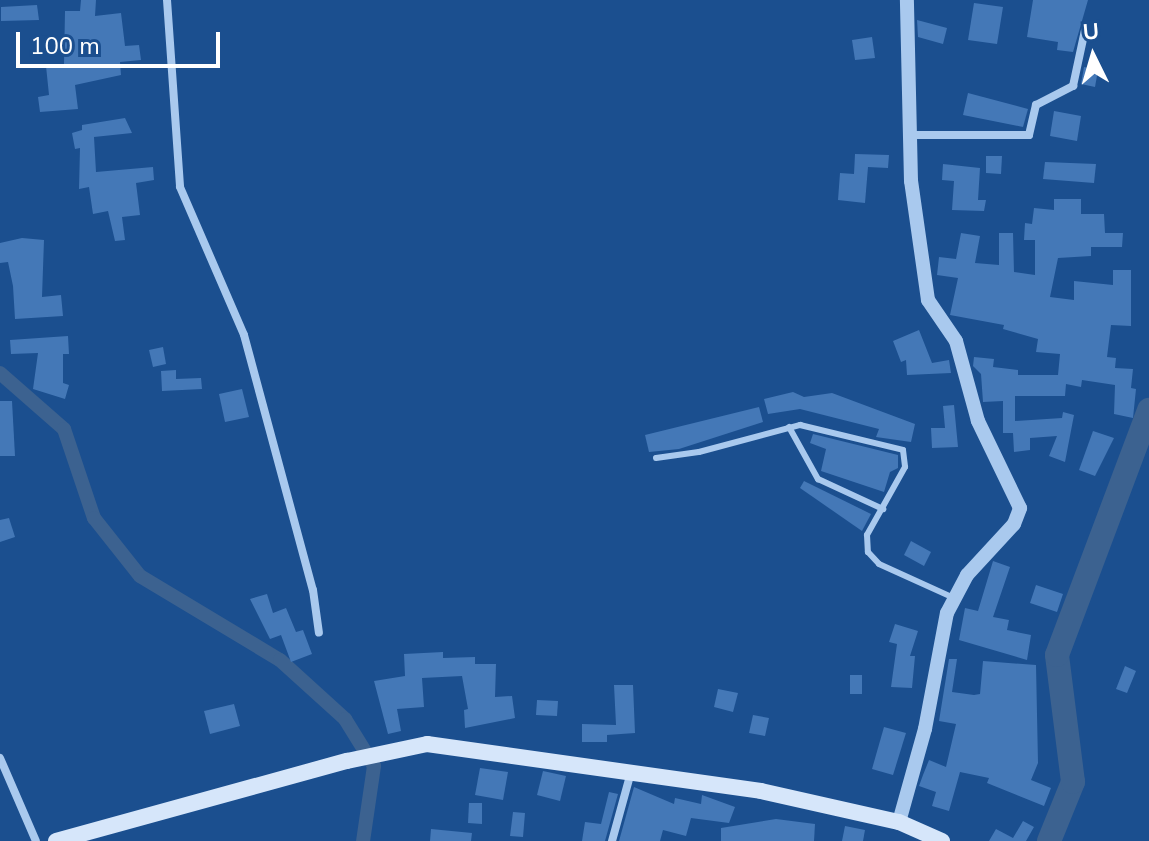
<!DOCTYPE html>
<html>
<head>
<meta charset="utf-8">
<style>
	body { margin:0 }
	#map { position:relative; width:1149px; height:841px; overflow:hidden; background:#1b4f8f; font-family:"Nunito Sans",sans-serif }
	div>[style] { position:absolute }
	.canal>* { height:14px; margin:-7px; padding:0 7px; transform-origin:7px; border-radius:7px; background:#3c6290 }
	.river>* { height:24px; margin:-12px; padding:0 12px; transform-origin:12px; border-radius:12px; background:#3c6290 }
	.building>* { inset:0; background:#4478b7 }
	.service>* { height:6px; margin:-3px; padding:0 3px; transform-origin:3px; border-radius:3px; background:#a9c9ee }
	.minor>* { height:8px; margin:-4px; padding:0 4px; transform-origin:4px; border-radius:4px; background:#a9c9ee }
	.tertiary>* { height:14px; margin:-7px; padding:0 7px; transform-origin:7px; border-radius:7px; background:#a9c9ee }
	.secondary>* { height:16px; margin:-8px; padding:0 8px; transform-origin:8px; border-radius:8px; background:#d6e6fa }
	span { translate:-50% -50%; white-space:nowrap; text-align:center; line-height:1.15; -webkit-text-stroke:7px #1b4f8f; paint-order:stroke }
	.north { position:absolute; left:1053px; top:16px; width:80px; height:80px; -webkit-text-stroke:6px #1b4f8f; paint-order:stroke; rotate:355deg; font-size:22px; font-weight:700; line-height:32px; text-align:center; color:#fff }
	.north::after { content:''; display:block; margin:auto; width:28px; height:36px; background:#fff; clip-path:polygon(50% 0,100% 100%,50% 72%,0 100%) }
	.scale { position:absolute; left:16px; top:32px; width:204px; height:36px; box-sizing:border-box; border:4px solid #fff; border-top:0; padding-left:10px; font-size:24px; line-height:28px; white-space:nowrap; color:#fff; -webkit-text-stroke:6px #1b4f8f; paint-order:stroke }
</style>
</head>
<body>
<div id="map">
	<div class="canal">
		<div style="left:0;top:373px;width:85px;rotate:41.2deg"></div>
		<div style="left:64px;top:429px;width:94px;rotate:71.4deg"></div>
		<div style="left:94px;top:518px;width:74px;rotate:51.6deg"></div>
		<div style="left:140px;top:576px;width:163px;rotate:31deg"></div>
		<div style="left:280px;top:660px;width:88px;rotate:42.2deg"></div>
		<div style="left:345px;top:719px;width:55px;rotate:58.3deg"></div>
		<div style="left:374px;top:766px;width:76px;rotate:98.3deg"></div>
	</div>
	<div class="river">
		<div style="left:1049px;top:841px;width:64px;rotate:-67.9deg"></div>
		<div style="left:1073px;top:782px;width:128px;rotate:-97.2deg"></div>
		<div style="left:1057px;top:655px;width:262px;rotate:-69.4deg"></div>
	</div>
	<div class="building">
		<div style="clip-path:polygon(81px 0,96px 0,95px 16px,121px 13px,125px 46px,139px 45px,141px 60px,120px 62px,121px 75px,75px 85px,78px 109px,40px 112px,38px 97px,49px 95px,46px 66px,64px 64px,65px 11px,80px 11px)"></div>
		<div style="clip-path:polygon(1033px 0,1088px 0,1073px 52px,1057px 50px,1058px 42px,1027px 37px)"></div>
		<div style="clip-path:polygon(974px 3px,1003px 7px,997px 44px,968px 40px)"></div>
		<div style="clip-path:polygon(37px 5px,39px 20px,1px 21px,1px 7px)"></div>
		<div style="clip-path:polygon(917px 20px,947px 28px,943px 44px,918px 37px)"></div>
		<div style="clip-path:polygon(872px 37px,875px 58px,855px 60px,852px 40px)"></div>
		<div style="clip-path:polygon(1084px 67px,1098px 70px,1095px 87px,1081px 84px)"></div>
		<div style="clip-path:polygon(968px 93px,1028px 109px,1023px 127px,963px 115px)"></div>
		<div style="clip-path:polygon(1054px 111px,1081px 116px,1077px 141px,1050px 136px)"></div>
		<div style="clip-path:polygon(125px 118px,132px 133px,94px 137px,96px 172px,153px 167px,154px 180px,136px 183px,140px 215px,122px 217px,125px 240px,115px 241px,108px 211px,93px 214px,89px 187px,79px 189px,80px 148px,75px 149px,72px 133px,82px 130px,82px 125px)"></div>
		<div style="clip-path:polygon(855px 154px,889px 155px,888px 168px,868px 167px,865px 203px,838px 200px,840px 173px,854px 174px)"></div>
		<div style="clip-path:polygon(986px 156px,1002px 156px,1001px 174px,986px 173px)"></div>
		<div style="clip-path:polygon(1045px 162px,1096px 164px,1094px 183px,1043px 179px)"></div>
		<div style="clip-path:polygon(943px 164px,980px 168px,978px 200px,986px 200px,984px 211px,952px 210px,954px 181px,942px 180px)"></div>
		<div style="clip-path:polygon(1054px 199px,1081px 199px,1081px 214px,1104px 214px,1105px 233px,1123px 233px,1122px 247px,1091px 247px,1091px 256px,1058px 258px,1050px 297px,1074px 300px,1074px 281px,1113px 285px,1113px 270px,1131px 270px,1131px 326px,1111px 325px,1107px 357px,1116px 358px,1115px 368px,1133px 369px,1131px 388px,1136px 389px,1133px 418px,1114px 414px,1115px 385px,1082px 380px,1081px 387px,1066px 384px,1065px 396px,1015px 396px,1015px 421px,1062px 418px,1063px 412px,1074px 415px,1065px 462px,1049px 456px,1057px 436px,1030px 438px,1030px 450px,1014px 452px,1013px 433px,1003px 433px,1003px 401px,983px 402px,981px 374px,973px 366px,974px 357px,994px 359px,993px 367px,1018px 370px,1018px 375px,1058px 375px,1060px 354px,1036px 352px,1038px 339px,1003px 329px,1004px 325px,950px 315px,958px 278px,937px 275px,939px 257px,956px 259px,961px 233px,980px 236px,975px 263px,999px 265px,999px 233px,1013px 233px,1014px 272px,1035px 275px,1035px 240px,1024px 240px,1025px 223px,1032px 224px,1034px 208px,1054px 210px)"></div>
		<div style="clip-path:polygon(22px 238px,44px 240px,42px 297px,61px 295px,63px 316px,15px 319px,13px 286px,8px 262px,0 263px,0 243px)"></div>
		<div style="clip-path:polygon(919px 330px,932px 363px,949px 360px,951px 373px,907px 375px,906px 360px,901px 362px,893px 341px)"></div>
		<div style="clip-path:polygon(68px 336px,69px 354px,63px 354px,63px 383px,69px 385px,65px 399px,33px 389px,38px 353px,11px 354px,10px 340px)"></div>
		<div style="clip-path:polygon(163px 347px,166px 364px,153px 367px,149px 350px)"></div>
		<div style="clip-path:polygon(176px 370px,176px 379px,201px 378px,202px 389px,162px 391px,161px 371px)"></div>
		<div style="clip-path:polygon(242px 389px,249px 417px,225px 422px,219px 394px)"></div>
		<div style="clip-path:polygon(793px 392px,804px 397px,832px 393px,915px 424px,911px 442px,876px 437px,879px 429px,800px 409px,768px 414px,764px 399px)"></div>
		<div style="clip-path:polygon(0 401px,12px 401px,15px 456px,0 456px)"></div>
		<div style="clip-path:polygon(954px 405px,958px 447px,932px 448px,931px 428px,945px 428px,943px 406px)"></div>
		<div style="clip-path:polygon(759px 407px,763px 422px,679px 449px,649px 452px,645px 435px)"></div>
		<div style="clip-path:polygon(1093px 431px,1114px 438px,1095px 476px,1079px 470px)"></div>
		<div style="clip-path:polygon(813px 434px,898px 455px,898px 468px,890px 472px,884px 492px,821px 471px,826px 449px,810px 443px)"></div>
		<div style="clip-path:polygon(804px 481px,871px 514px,862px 531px,800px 488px)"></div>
		<div style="clip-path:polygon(9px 518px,15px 537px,0 542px,0 520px)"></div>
		<div style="clip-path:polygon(911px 541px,931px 552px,924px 566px,904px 555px)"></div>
		<div style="clip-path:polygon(993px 561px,1010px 567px,993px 617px,1009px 620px,1007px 630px,1031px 635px,1027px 660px,959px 640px,965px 608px,978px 611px)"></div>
		<div style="clip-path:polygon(1036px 585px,1063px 594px,1057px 612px,1030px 603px)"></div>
		<div style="clip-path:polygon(267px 594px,273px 613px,286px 608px,296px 632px,303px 630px,312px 654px,291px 662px,281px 635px,270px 639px,250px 599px)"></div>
		<div style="clip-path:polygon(895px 624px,918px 631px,910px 656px,915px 656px,912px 688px,891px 687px,897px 644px,889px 642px)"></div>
		<div style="clip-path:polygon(443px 652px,443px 658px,475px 657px,475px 664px,496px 664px,495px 697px,512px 696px,515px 718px,465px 728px,464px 710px,468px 709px,462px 676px,422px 678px,424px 707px,397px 709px,401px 731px,388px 734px,374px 681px,405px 676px,404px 654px)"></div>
		<div style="clip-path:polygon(949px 659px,957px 659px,952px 692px,974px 695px,980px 694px,983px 661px,1036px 665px,1038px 763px,1031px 780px,1051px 788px,1044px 806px,987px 783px,989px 778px,960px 772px,949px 811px,932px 806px,936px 792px,919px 786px,923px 775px,929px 760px,946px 767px,956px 724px,939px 721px)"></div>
		<div style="clip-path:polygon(1125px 666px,1136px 671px,1127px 693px,1116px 689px)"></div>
		<div style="clip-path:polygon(850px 675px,862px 675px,862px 694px,850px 694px)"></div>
		<div style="clip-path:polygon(614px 685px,633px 685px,635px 733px,607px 735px,607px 742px,582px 742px,582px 724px,616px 725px)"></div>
		<div style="clip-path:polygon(718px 689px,738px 693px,733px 712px,714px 707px)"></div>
		<div style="clip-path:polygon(537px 700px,558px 701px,557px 716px,536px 715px)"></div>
		<div style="clip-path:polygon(234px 704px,240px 726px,210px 734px,204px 711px)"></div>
		<div style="clip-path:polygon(753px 715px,769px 718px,765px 736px,749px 733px)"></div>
		<div style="clip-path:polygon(884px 727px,906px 733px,893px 775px,872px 769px)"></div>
		<div style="clip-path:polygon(480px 768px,508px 772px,503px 800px,475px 795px)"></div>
		<div style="clip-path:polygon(543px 771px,566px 776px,560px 801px,537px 795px)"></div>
		<div style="clip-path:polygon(634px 787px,674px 804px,675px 798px,701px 804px,702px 795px,735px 807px,729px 823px,691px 818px,686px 836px,663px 830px,660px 841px,619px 841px)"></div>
		<div style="clip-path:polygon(609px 792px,618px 794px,605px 841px,582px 841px,585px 822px,601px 824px)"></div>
		<div style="clip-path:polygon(469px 803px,482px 803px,482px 824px,468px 823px)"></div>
		<div style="clip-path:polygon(513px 812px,525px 813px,523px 837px,510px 836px)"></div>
		<div style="clip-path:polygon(776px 819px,815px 824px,814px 841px,721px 841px,721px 828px)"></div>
		<div style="clip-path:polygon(1023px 821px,1034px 827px,1026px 841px,989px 841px,996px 829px,1013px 838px)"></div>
		<div style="clip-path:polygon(845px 826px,865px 830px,863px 841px,842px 841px)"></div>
		<div style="clip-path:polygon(431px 829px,472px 833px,471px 841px,430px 841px)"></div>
	</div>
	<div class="service">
		<div style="left:789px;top:427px;width:60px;rotate:60.9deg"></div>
		<div style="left:818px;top:479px;width:72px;rotate:24.8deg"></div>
		<div style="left:656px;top:458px;width:43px;rotate:-7.9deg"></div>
		<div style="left:699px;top:452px;width:105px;rotate:-15deg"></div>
		<div style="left:800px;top:425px;width:106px;rotate:13.6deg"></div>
		<div style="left:903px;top:450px;width:17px;rotate:83deg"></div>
		<div style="left:905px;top:467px;width:78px;rotate:119.2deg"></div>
		<div style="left:867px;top:535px;width:17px;rotate:87deg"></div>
		<div style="left:868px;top:552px;width:16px;rotate:47deg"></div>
		<div style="left:879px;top:564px;width:82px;rotate:24.4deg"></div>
	</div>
	<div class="minor">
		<div style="left:167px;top:0;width:187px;rotate:86deg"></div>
		<div style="left:180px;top:187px;width:161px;rotate:66.6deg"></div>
		<div style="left:244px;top:335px;width:264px;rotate:74.9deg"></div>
		<div style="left:313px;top:590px;width:43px;rotate:82.1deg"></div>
		<div style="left:911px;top:135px;width:118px"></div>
		<div style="left:1029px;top:135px;width:31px;rotate:-77deg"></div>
		<div style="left:1036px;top:105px;width:42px;rotate:-27.2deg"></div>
		<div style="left:1073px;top:86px;width:57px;rotate:-77.9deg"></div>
		<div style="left:0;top:758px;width:90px;rotate:66.6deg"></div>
		<div style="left:612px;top:841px;width:72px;rotate:-74.6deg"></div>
	</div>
	<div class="tertiary">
		<div style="left:899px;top:822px;width:97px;rotate:-74.4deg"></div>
		<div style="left:925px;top:729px;width:118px;rotate:-79.3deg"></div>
		<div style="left:947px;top:613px;width:43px;rotate:-62.2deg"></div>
		<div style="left:967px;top:575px;width:69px;rotate:-47.3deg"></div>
		<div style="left:1014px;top:524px;width:17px;rotate:-69deg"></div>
		<div style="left:1020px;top:508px;width:97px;rotate:-115.8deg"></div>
		<div style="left:978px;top:421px;width:83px;rotate:-105.4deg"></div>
		<div style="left:956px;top:341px;width:50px;rotate:-124.3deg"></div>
		<div style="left:928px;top:300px;width:120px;rotate:-98.1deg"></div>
		<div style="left:911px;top:181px;width:181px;rotate:-91.3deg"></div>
	</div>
	<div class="secondary">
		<div style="left:56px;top:841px;width:302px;rotate:-15.4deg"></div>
		<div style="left:347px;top:761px;width:82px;rotate:-12deg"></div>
		<div style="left:427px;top:744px;width:337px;rotate:8deg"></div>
		<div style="left:761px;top:791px;width:141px;rotate:12.7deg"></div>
		<div style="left:899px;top:822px;width:47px;rotate:23.8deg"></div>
	</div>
	<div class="north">U</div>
	<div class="scale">100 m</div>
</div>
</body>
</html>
